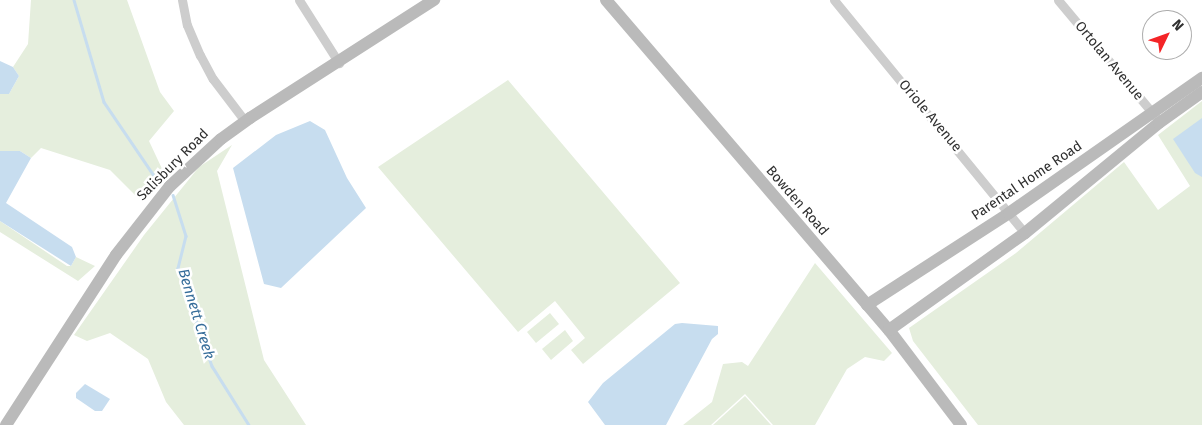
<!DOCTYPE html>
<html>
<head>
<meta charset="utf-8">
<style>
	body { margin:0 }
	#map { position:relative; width:1202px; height:425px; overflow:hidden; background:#fff; font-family:"Fira Sans",sans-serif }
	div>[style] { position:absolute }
	.green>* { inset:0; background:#e5eedd }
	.water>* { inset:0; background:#c7ddef }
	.stream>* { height:2.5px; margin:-1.25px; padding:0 1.25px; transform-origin:1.25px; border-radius:1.25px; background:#c7ddef }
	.street>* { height:9px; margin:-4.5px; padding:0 4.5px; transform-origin:4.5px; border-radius:4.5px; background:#cdcdcd }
	.secondary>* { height:12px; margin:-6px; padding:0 6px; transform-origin:6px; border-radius:6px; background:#bababa }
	span { translate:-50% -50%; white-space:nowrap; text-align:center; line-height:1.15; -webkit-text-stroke:5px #fff; paint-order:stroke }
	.street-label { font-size:14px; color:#303030 }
	.water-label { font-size:15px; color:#366d9a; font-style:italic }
	.north { position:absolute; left:1142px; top:10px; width:50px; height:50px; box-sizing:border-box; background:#fff; border:1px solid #acacac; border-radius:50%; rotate:48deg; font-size:14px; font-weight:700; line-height:20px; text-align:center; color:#303030 }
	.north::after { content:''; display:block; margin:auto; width:18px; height:22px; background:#f42427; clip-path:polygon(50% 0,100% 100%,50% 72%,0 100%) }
</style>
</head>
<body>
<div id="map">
	<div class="green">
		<div style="clip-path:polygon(31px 0,127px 0,160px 92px,174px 111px,149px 141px,164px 173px,136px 196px,110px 170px,41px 148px,31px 158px,20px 151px,0 151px,0 94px,9px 94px,19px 76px,13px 67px,28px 44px)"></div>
		<div style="clip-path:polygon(508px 80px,680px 283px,583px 364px,571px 350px,585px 338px,555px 301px,518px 332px,378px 167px)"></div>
		<div style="clip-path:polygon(1202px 101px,1202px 425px,978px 425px,913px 341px,909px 328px,1016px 253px,1124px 162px,1158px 210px,1190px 186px,1158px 135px)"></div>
		<div style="clip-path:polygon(232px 145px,217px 171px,264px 360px,306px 425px,184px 425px,166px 402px,148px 359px,110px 333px,87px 341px,74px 335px,144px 235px,199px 167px)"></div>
		<div style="clip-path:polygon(0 221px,67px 266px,71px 266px,76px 257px,95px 266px,78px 281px,0 232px)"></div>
		<div style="clip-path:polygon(815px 263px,892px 353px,884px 361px,865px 357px,847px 369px,815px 425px,773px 425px,745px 394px,711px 425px,683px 425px,712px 402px,723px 364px,742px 362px,748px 366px)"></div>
		<div style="clip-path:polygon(550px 313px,559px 324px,536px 343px,527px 332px)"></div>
		<div style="clip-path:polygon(565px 330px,573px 341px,551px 360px,542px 349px)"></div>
		<div style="clip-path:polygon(745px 396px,771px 425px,713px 425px)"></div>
	</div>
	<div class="water">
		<div style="clip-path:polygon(0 61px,13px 67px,19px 76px,9px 94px,0 94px)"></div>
		<div style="clip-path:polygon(1202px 118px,1202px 177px,1195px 173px,1173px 139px)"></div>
		<div style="clip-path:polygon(310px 121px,325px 130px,347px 178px,366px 208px,281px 288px,264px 284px,233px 168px,276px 135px)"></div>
		<div style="clip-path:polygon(0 151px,20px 151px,31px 158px,6px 203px,72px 247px,76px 257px,71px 266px,0 221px)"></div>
		<div style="clip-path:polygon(682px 323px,718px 326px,718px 334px,712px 339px,666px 425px,605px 425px,588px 402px,603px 383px,675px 324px)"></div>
		<div style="clip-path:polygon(85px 384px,110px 399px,102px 411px,95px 411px,76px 398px,76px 393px)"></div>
	</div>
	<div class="stream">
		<div style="left:74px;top:0;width:106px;rotate:73.6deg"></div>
		<div style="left:104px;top:102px;width:98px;rotate:55.8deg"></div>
		<div style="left:173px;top:195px;width:43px;rotate:72.4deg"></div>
		<div style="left:186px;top:236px;width:33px;rotate:104deg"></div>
		<div style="left:178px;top:268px;width:104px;rotate:70.9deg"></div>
		<div style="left:212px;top:366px;width:70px;rotate:57.9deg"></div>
	</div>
	<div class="street">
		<div style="left:182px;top:0;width:25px;rotate:79deg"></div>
		<div style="left:187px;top:25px;width:33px;rotate:67deg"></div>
		<div style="left:200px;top:55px;width:27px;rotate:62deg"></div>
		<div style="left:213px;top:79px;width:53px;rotate:52.7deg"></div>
		<div style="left:299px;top:0;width:75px;rotate:57.6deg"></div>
		<div style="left:834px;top:0;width:301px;rotate:50.7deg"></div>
		<div style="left:1058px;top:0;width:153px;rotate:50.1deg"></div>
	</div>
	<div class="secondary">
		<div style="left:606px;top:0;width:435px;rotate:49.4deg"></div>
		<div style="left:889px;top:330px;width:119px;rotate:52.8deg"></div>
		<div style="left:867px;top:305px;width:169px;rotate:-32.9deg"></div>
		<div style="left:1009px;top:213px;width:236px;rotate:-35deg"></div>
		<div style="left:889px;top:330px;width:167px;rotate:-35.5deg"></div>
		<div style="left:1025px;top:233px;width:173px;rotate:-39.4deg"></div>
		<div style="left:1159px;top:123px;width:53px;rotate:-35.8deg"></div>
		<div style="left:6px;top:425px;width:202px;rotate:-57.1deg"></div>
		<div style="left:116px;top:255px;width:88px;rotate:-52deg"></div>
		<div style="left:170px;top:186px;width:69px;rotate:-42.7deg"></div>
		<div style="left:221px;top:139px;width:36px;rotate:-36deg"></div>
		<div style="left:250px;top:118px;width:219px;rotate:-32.7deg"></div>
	</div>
	<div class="street-label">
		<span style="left:1109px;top:61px;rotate:50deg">Ortolan Avenue</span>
		<span style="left:930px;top:116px;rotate:50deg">Oriole Avenue</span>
		<span style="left:173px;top:165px;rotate:-45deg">Salisbury Road</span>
		<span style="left:1027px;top:181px;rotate:-34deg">Parental Home Road</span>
		<span style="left:797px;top:201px;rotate:49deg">Bowden Road</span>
	</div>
	<div class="water-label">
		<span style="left:196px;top:314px;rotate:73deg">Bennett Creek</span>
	</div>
	<div class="north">N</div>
</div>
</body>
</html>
